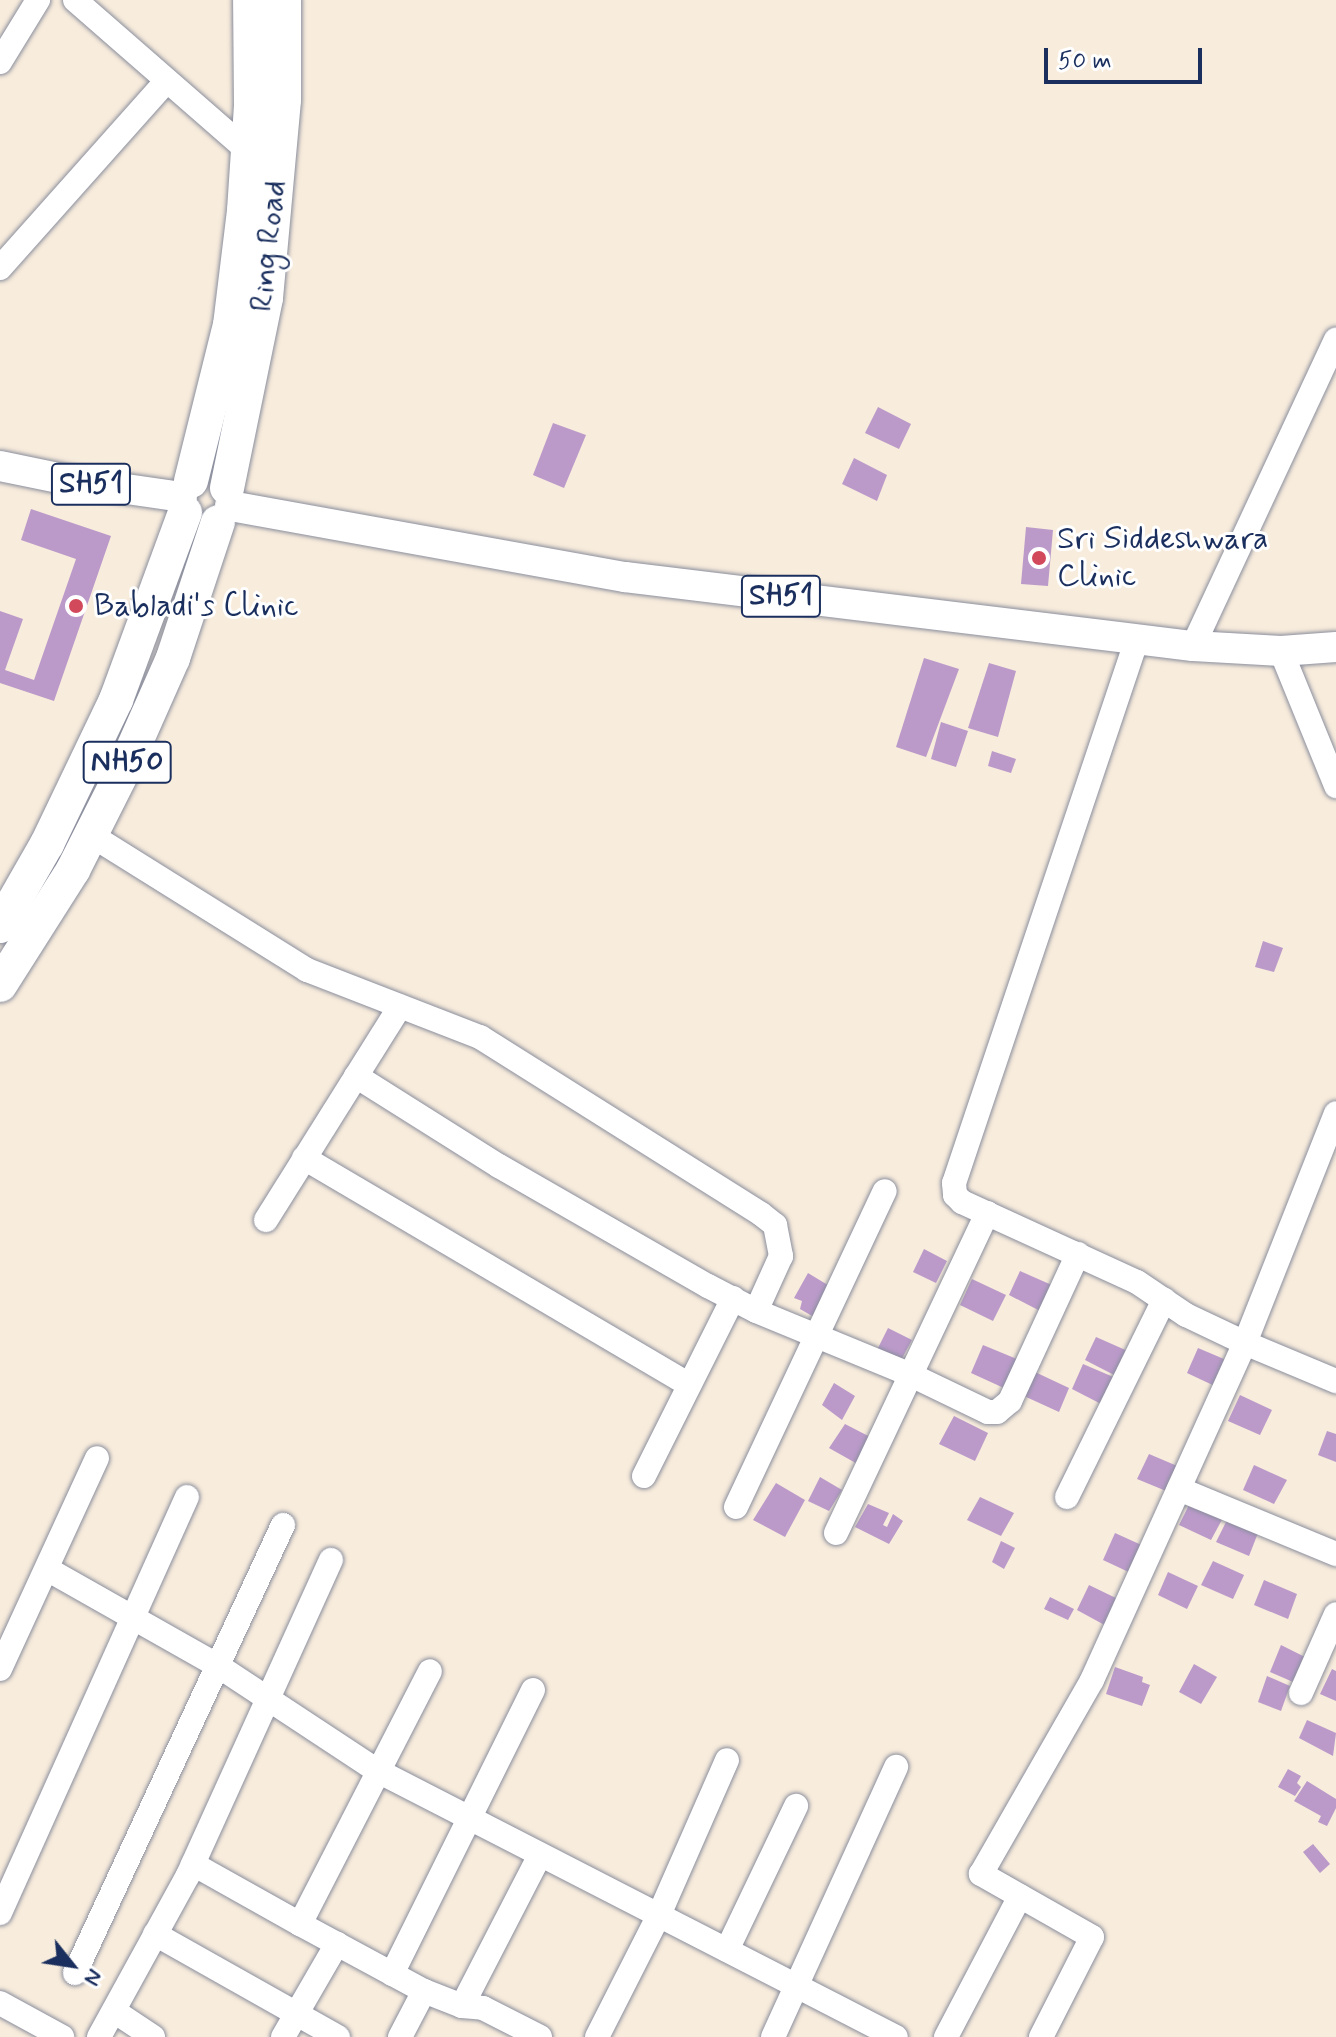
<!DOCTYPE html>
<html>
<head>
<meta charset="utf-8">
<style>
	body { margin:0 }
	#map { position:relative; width:1336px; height:2037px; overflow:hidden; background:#f8ecdc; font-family:Mynerve,sans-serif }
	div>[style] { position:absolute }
	.building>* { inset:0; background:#bb9aca }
	.roads { filter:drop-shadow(0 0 2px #8a8e9d) drop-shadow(0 0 2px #8a8e9d) }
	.minor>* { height:24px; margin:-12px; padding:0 12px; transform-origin:12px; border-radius:12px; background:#fff }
	.major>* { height:30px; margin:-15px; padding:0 15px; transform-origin:15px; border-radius:15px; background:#fff }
	.highway>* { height:34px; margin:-17px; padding:0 17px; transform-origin:17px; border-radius:17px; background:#fff }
	.dots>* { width:22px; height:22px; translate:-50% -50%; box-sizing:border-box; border:4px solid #fff; border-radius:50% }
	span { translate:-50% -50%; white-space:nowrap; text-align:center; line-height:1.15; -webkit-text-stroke:6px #fff; paint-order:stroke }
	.shield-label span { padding:2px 6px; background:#fff; border:2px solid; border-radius:6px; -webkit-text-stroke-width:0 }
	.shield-label { font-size:30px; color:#1b2f5e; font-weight:700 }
	.street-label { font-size:32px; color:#1b2f5e }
	.poi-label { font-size:32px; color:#1b2f5e }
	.left { translate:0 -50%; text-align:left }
	.north { position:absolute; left:32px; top:1925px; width:80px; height:80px; -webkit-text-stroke:6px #fff; paint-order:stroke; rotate:120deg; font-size:22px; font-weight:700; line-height:32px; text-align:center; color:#1b2f5e }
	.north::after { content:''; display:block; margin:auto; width:28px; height:36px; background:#1b2f5e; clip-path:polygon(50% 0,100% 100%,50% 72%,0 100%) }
	.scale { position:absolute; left:1044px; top:48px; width:158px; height:36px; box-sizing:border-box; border:4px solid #1b2f5e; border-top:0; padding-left:10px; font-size:24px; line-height:28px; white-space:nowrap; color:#1b2f5e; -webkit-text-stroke:6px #fff; paint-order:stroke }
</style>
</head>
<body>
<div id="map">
	<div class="building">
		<div style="clip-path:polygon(878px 407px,911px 424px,899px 449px,865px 433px)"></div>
		<div style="clip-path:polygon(553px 423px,586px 435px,564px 488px,533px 475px)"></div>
		<div style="clip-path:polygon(854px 458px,887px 475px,877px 501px,842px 484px)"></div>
		<div style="clip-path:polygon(31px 509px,111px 536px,54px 701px,0 683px,0 611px,23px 619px,5px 670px,34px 680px,76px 559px,21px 540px)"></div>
		<div style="clip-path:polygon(1026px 527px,1053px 530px,1048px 586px,1021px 584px)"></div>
		<div style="clip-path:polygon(924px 658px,959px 669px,926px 757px,896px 747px)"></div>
		<div style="clip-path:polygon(989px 663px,1016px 671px,998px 737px,968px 728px)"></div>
		<div style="clip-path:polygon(941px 722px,968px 731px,956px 767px,931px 759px)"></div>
		<div style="clip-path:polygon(992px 751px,1016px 759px,1011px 773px,988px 766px)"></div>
		<div style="clip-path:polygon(1263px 941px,1283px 948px,1274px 972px,1255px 967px)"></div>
		<div style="clip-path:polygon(924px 1249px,947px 1261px,936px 1283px,913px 1272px)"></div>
		<div style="clip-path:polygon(1020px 1271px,1054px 1286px,1042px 1312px,1009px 1295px)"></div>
		<div style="clip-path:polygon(808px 1273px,836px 1290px,821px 1321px,800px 1309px,802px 1301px,794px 1298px)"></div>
		<div style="clip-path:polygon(972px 1279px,1006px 1295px,993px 1321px,960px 1305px)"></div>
		<div style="clip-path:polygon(888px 1328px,912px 1340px,899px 1364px,876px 1352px)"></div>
		<div style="clip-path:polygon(1096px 1337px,1130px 1352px,1118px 1377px,1085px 1360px)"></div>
		<div style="clip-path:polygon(983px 1345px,1019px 1360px,1006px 1389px,971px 1373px)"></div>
		<div style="clip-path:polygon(1198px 1348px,1231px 1362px,1219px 1388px,1187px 1373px)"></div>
		<div style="clip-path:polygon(1083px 1364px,1118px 1379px,1105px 1406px,1072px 1389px)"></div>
		<div style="clip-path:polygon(1035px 1372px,1069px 1388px,1059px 1412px,1024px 1396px)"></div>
		<div style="clip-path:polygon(834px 1383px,855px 1396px,842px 1420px,822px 1405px)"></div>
		<div style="clip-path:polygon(1240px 1395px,1272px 1410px,1260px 1435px,1228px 1421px)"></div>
		<div style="clip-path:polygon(954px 1416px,988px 1433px,975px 1461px,939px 1444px)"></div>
		<div style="clip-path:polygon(845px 1424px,876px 1440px,861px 1466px,829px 1448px)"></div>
		<div style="clip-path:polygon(1327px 1431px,1336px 1434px,1336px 1462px,1318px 1455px)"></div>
		<div style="clip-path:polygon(1149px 1454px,1182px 1468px,1171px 1493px,1137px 1479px)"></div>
		<div style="clip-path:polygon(1254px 1465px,1287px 1480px,1274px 1504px,1243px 1490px)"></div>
		<div style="clip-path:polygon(820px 1477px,842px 1490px,829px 1511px,808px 1501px)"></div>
		<div style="clip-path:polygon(776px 1483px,805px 1500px,785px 1537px,753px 1520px)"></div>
		<div style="clip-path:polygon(980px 1497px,1014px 1513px,1001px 1536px,967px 1520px)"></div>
		<div style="clip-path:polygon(1192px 1499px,1224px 1516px,1211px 1540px,1179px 1525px)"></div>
		<div style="clip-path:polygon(868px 1504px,889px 1513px,883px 1525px,887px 1527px,893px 1514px,903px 1521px,889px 1544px,855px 1527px)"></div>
		<div style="clip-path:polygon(1228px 1518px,1258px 1533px,1249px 1556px,1216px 1542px)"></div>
		<div style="clip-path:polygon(1115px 1533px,1148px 1548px,1135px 1575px,1103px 1560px)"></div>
		<div style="clip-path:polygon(1001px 1541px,1015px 1548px,1004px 1569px,992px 1562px)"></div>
		<div style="clip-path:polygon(1213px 1561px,1244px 1575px,1233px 1599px,1201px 1585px)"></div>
		<div style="clip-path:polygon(1168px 1572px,1198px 1586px,1187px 1609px,1158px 1595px)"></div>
		<div style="clip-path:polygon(1264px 1580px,1297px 1594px,1288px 1619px,1254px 1605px)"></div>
		<div style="clip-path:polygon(1089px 1585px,1122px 1601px,1110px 1628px,1077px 1610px)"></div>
		<div style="clip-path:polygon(1050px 1597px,1074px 1609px,1068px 1620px,1044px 1609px)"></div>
		<div style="clip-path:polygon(1281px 1645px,1311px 1660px,1300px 1685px,1270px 1672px)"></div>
		<div style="clip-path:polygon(1194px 1664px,1217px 1677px,1201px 1704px,1179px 1692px)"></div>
		<div style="clip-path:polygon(1115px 1667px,1143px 1677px,1142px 1682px,1150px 1685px,1142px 1706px,1106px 1694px)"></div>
		<div style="clip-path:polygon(1332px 1669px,1336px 1671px,1336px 1701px,1320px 1694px)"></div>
		<div style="clip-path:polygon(1267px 1676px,1290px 1686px,1281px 1711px,1258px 1702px)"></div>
		<div style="clip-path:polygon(1307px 1720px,1336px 1733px,1333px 1756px,1299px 1738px)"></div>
		<div style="clip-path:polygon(1288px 1769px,1301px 1776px,1297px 1783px,1301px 1787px,1295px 1796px,1278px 1787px)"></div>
		<div style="clip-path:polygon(1307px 1781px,1336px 1799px,1336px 1808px,1327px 1826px,1318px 1822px,1321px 1816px,1294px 1801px)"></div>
		<div style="clip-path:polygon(1313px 1844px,1330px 1864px,1320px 1873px,1303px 1852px)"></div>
	</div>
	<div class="roads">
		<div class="minor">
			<div style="left:75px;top:0;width:230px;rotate:41.1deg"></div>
			<div style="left:0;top:62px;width:73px;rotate:-58.5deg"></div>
			<div style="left:0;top:268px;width:249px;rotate:-48.3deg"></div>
			<div style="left:1137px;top:639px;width:574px;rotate:108.59deg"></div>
			<div style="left:954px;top:1183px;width:12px;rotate:85deg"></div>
			<div style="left:955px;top:1195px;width:10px;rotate:45deg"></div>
			<div style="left:962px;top:1202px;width:192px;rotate:24.6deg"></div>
			<div style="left:1137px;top:1282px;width:59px;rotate:34deg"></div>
			<div style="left:1186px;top:1315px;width:65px;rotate:25.4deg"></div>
			<div style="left:1245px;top:1343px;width:247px;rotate:-68.4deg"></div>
			<div style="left:1193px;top:646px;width:338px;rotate:-65deg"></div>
			<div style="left:1281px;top:651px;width:146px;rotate:67.8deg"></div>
			<div style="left:91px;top:835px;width:255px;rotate:32deg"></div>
			<div style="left:307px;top:970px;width:186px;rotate:21.2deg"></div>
			<div style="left:480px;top:1037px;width:332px;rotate:32.2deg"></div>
			<div style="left:761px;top:1214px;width:18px;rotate:38deg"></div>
			<div style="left:775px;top:1225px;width:32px;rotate:79deg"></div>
			<div style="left:781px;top:1256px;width:60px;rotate:114.4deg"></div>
			<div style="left:356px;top:1076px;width:169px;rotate:32.2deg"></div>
			<div style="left:499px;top:1166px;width:241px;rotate:29.9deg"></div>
			<div style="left:708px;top:1286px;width:54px;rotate:27.5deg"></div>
			<div style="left:756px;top:1311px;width:168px;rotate:22.4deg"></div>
			<div style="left:911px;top:1375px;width:85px;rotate:25.7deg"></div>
			<div style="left:988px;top:1412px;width:9px"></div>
			<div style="left:997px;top:1412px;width:17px;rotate:-40deg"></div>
			<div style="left:1010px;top:1401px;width:162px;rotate:-65.2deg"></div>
			<div style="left:304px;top:1158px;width:447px;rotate:30.5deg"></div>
			<div style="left:266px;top:1220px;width:252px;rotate:-57.9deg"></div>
			<div style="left:644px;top:1476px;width:199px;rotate:-63.4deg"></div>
			<div style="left:1179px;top:1489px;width:170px;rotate:22.5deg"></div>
			<div style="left:1067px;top:1497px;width:220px;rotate:-63.8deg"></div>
			<div style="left:736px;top:1507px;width:349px;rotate:-64.8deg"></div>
			<div style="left:836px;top:1533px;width:354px;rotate:-64.7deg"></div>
			<div style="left:47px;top:1569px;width:199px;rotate:29.5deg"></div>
			<div style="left:220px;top:1667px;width:189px;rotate:33.4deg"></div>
			<div style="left:378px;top:1771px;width:582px;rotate:27.18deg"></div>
			<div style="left:0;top:1669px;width:232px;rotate:-65.3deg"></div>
			<div style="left:1301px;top:1693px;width:86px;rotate:-66.1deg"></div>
			<div style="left:193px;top:1864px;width:123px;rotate:29.3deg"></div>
			<div style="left:300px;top:1924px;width:284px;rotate:-62.8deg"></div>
			<div style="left:0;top:1913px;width:456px;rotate:-65.8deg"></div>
			<div style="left:300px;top:1924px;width:141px;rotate:28.4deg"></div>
			<div style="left:424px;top:1991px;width:41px;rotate:21.5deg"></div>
			<div style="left:462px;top:2006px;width:21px;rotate:5deg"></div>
			<div style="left:483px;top:2008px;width:64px;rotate:27deg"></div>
			<div style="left:155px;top:1934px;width:210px;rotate:29.4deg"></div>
			<div style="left:727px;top:1950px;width:160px;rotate:-64.4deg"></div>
			<div style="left:75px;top:1973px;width:494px;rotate:-65.1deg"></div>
			<div style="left:392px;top:1974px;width:317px;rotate:-63.6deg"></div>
			<div style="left:0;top:2003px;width:71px;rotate:28.7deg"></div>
			<div style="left:462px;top:2006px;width:170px;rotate:-62.7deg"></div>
			<div style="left:114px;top:2011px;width:47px;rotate:33.7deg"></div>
			<div style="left:99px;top:2037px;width:185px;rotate:-61.2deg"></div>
			<div style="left:188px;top:1875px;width:346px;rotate:-65.6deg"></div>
			<div style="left:283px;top:2037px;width:108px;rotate:-59.9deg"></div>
			<div style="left:400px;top:2037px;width:52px;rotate:-62.4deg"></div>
			<div style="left:597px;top:2037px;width:137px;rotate:-63.1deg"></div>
			<div style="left:659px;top:1915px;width:169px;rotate:-66.3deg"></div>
			<div style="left:773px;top:2037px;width:297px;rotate:-65.5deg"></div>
			<div style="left:946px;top:2037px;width:159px;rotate:-62.3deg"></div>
			<div style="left:1041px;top:2037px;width:112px;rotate:-63deg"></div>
			<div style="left:1092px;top:1937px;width:128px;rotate:-150.4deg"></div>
			<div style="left:981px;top:1874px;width:224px;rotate:-60.2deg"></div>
			<div style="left:1092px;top:1680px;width:370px;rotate:-65.6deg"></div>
			<div style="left:1245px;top:1343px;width:99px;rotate:22.7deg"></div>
		</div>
		<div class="major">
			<div style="left:0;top:466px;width:80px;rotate:11.6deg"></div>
			<div style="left:78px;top:482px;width:105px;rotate:8.2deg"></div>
			<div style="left:230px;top:506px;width:401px;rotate:10.2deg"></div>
			<div style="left:625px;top:577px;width:572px;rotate:6.93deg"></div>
			<div style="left:1193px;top:646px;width:88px;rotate:3.3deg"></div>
			<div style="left:1281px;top:651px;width:55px;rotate:-4.2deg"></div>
		</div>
		<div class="highway">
			<div style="left:191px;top:481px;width:161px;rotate:-76deg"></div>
			<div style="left:230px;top:325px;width:115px;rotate:-83deg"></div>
			<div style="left:244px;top:211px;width:106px;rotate:-86.2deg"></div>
			<div style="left:251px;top:105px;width:105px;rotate:-90.5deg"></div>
			<div style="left:227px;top:488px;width:194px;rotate:-78.4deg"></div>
			<div style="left:266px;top:298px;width:199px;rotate:-84.8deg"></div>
			<div style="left:284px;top:100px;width:100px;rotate:-90deg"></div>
			<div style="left:0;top:926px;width:95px;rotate:-60.2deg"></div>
			<div style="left:47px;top:844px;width:160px;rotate:-64.4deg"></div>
			<div style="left:116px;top:700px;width:200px;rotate:-69.8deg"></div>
			<div style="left:0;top:985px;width:136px;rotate:-57.6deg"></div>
			<div style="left:73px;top:870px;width:111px;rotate:-63.2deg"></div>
			<div style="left:123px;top:771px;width:124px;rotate:-66.1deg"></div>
			<div style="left:173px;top:658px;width:143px;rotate:-71.7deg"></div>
		</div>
	</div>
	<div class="dots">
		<div style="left:1039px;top:558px;background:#d1495b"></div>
		<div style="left:76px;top:606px;background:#d1495b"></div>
	</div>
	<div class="shield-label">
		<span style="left:91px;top:484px">SH51</span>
		<span style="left:781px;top:596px">SH51</span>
		<span style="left:127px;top:762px">NH50</span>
	</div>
	<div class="street-label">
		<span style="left:269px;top:246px;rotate:-84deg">Ring Road</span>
	</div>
	<div class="poi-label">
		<span class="left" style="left:1057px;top:558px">Sri Siddeshwara<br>Clinic</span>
		<span class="left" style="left:94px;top:606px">Babladi's Clinic</span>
	</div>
	<div class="north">N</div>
	<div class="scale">50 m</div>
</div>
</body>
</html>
